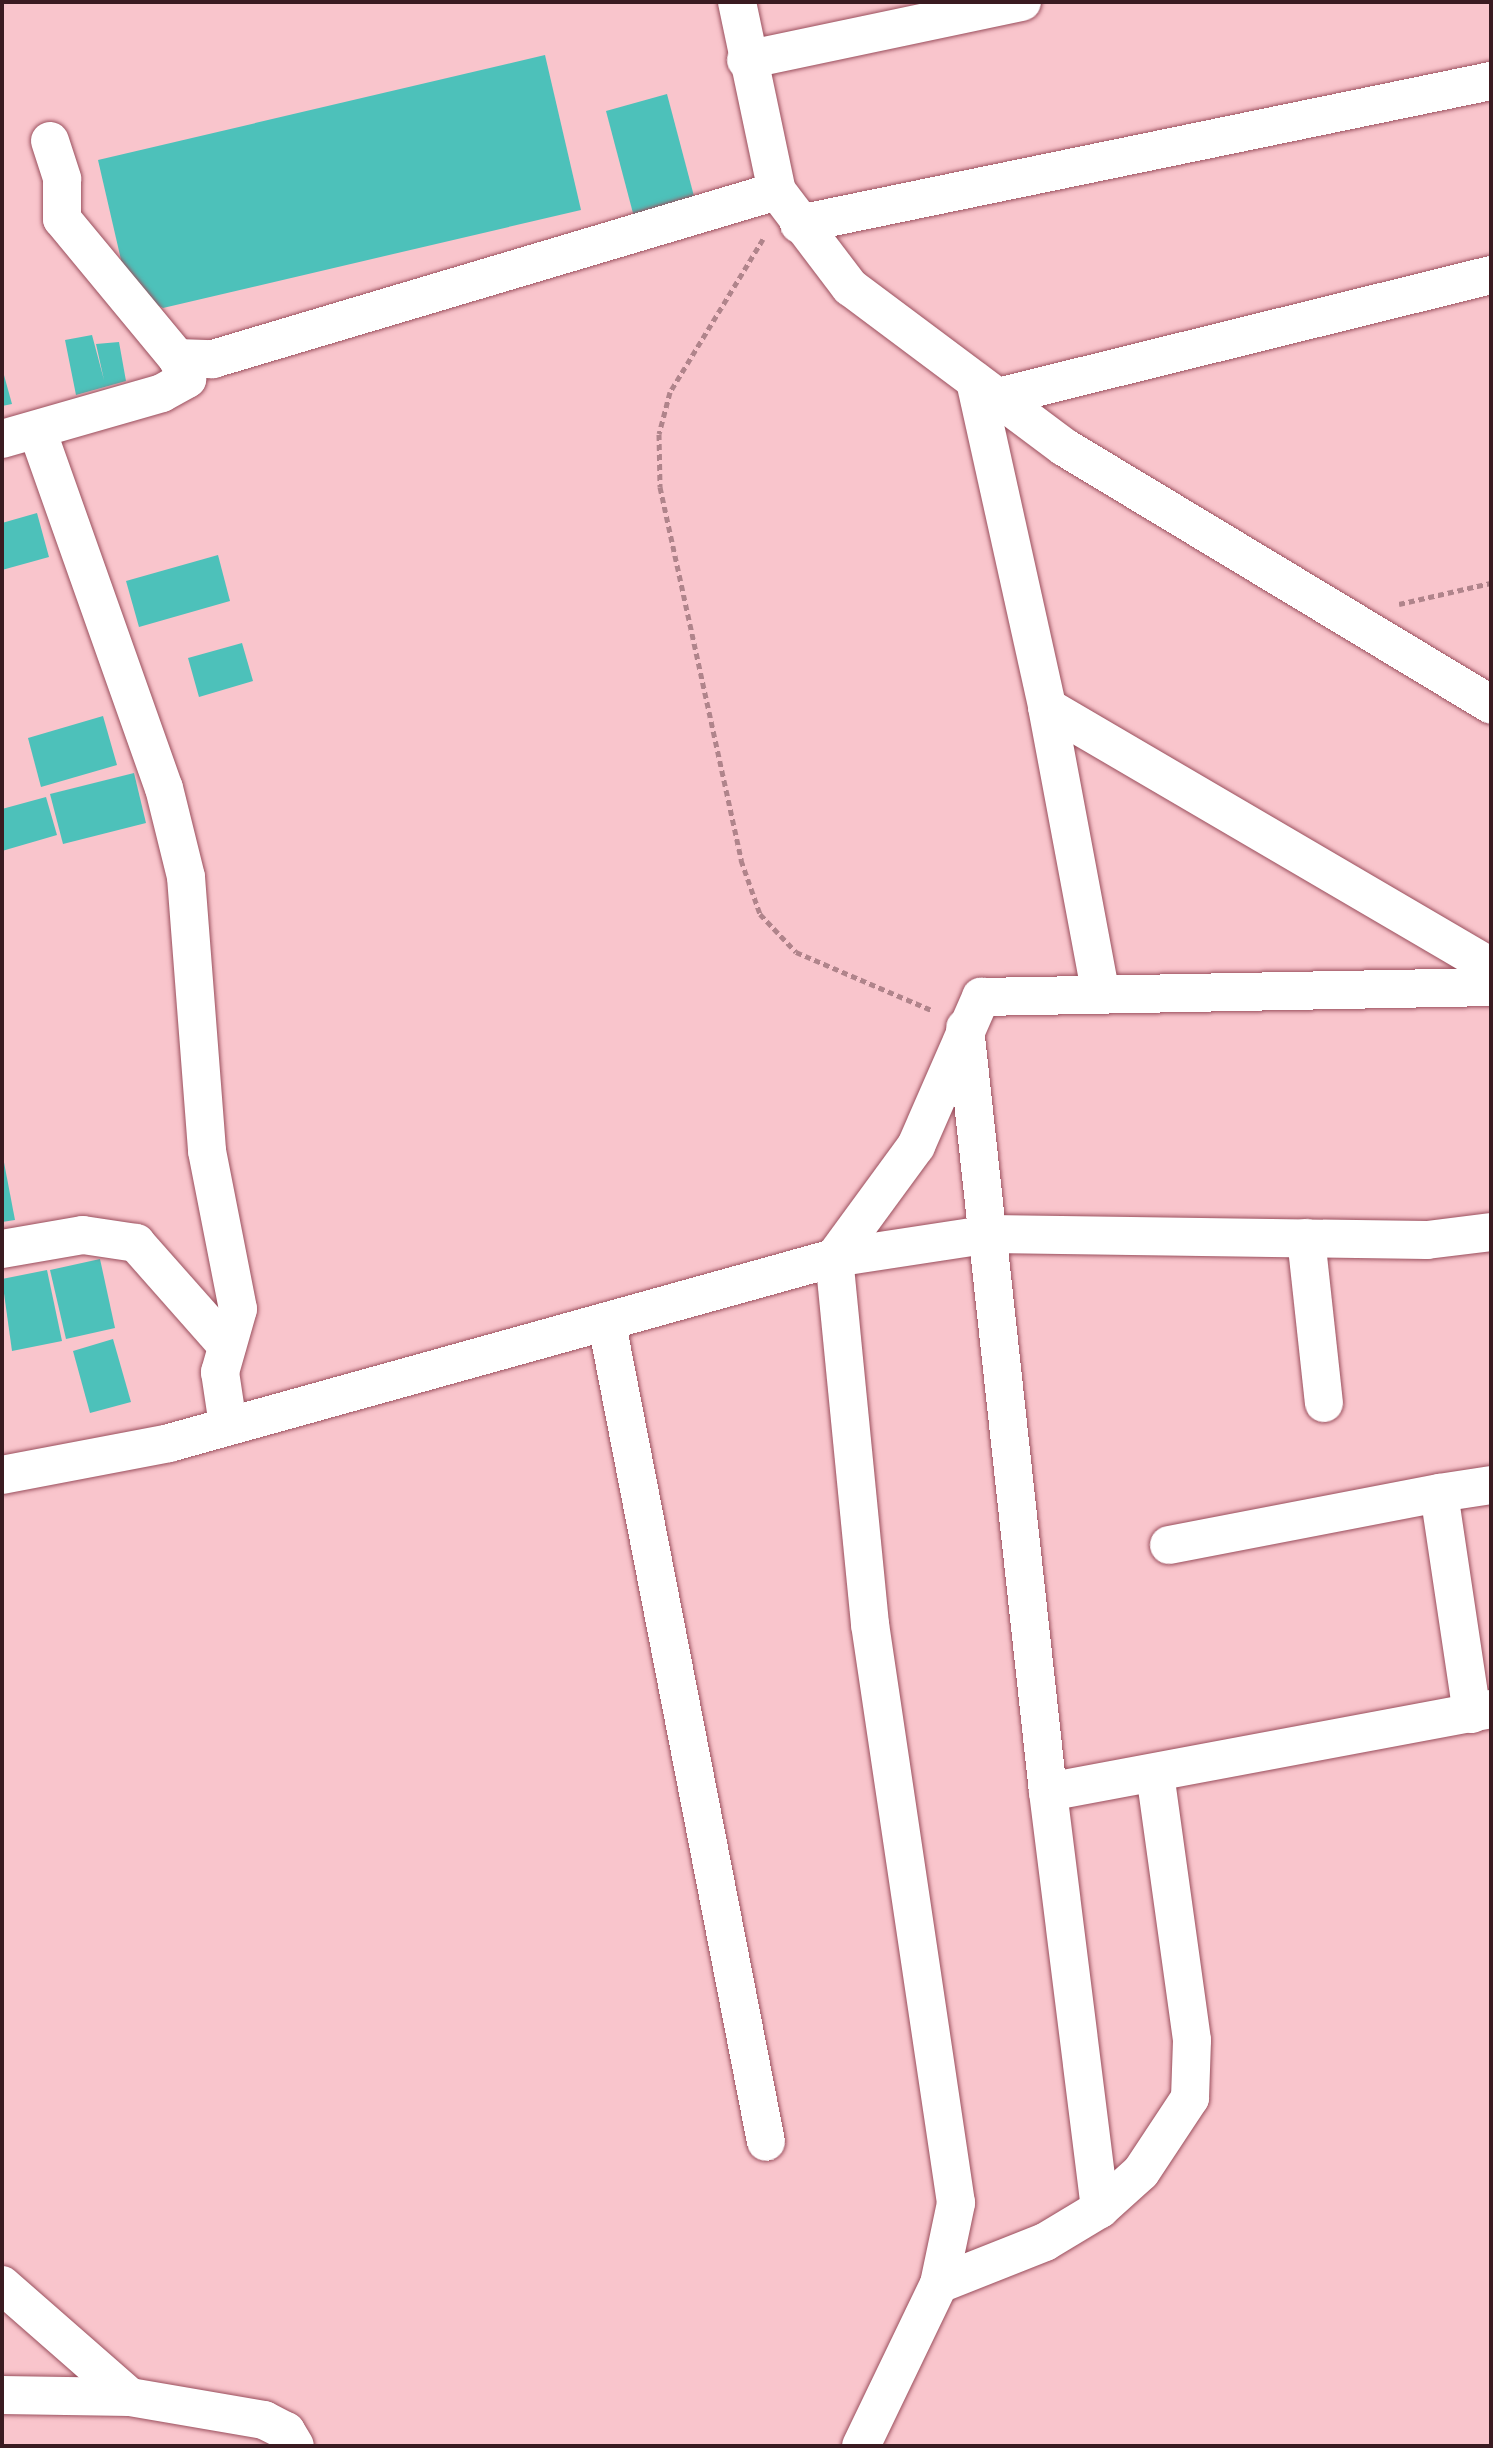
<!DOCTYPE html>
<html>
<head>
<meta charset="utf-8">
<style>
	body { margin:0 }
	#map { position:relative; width:1493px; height:2448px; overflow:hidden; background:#f9c5cc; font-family:Barlow,sans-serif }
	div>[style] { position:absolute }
	.building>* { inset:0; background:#4dc1ba }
	.path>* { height:5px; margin-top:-2.5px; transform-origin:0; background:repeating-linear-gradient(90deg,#b0848b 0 6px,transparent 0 10px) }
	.roads { filter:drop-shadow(0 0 2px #9a4f5d) drop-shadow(0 0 2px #9a4f5d) }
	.minor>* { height:38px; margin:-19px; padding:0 19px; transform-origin:19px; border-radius:19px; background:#fff }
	span { translate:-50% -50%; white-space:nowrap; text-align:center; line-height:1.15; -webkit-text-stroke:8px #fbd8dc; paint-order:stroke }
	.frame { position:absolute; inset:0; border:4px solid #3a1b21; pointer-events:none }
</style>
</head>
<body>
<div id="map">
	<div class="building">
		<div style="clip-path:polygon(545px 55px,581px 210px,163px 308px,128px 290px,98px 160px)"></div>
		<div style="clip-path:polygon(667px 94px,695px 200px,634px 217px,606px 111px)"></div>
		<div style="clip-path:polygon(92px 335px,104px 380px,96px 344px,119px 342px,126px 381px,76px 395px,65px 340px)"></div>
		<div style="clip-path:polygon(2px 368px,12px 404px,2px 406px)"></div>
		<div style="clip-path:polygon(37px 513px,49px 557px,2px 570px,2px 523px)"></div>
		<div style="clip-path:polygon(218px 555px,230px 601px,139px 627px,126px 581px)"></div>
		<div style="clip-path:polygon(242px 643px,253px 681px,199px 697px,188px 658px)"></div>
		<div style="clip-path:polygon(103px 716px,117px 765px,41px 787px,28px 738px)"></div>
		<div style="clip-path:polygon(134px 773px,146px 823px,63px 844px,50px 794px)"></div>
		<div style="clip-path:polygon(46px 797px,57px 835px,2px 851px,2px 809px)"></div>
		<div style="clip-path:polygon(2px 1152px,15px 1220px,2px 1222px)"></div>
		<div style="clip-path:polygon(100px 1259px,115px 1328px,66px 1339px,50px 1270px)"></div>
		<div style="clip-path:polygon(47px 1270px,62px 1341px,12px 1351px,2px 1279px)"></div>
		<div style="clip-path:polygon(113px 1339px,131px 1402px,90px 1413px,73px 1351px)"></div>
	</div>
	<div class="path">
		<div style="left:763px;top:239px;width:179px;rotate:121.3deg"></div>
		<div style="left:670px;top:392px;width:43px;rotate:104.7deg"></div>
		<div style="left:659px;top:434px;width:53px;rotate:88.9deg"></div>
		<div style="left:660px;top:487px;width:382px;rotate:77.7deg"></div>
		<div style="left:741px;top:860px;width:57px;rotate:70.6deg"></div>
		<div style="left:760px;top:914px;width:52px;rotate:46.5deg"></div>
		<div style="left:796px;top:952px;width:147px;rotate:23.2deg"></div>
		<div style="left:1399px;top:604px;width:94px;rotate:-12.9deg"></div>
	</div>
	<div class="roads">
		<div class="minor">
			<div style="left:737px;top:2px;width:193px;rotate:78.1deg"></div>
			<div style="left:777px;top:191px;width:121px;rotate:52.8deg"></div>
			<div style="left:850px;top:287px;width:267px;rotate:36.8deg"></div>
			<div style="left:1064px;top:447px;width:499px;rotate:31.1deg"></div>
			<div style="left:746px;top:60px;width:282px;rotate:-11.9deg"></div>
			<div style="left:50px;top:141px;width:40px;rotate:72deg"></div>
			<div style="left:62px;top:179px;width:40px;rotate:90deg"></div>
			<div style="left:62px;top:219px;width:180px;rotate:50.4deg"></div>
			<div style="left:799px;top:224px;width:707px;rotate:-11.68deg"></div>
			<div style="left:975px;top:381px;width:334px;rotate:77.5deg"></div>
			<div style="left:1047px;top:707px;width:515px;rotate:30.35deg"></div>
			<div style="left:998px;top:397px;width:508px;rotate:-13.9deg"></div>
			<div style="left:37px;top:430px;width:380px;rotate:70.5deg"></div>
			<div style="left:164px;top:788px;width:92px;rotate:76.1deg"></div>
			<div style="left:186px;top:877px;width:275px;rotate:85.6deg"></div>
			<div style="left:207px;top:1151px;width:161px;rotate:78.9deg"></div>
			<div style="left:238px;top:1309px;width:66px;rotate:105.9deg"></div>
			<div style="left:220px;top:1372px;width:54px;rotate:81.4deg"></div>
			<div style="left:2px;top:439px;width:166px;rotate:-16deg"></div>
			<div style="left:162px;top:393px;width:29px;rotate:-29deg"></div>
			<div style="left:187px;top:379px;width:23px;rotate:-115deg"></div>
			<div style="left:177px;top:358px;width:36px;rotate:2deg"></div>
			<div style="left:213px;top:359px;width:588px;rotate:-16.59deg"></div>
			<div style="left:1047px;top:707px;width:288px;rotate:79.4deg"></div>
			<div style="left:965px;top:1028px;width:768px;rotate:83.8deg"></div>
			<div style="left:1306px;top:1238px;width:166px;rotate:83.8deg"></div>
			<div style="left:2px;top:1249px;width:82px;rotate:-9.8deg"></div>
			<div style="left:83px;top:1235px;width:54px;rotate:8.6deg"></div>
			<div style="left:136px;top:1243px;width:137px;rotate:48.5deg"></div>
			<div style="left:607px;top:1324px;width:833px;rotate:79deg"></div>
			<div style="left:2px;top:1475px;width:170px;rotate:-10.8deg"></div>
			<div style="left:169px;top:1443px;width:690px;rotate:-15.55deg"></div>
			<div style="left:834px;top:1258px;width:159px;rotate:-8.7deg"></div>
			<div style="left:991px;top:1234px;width:436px;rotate:0.8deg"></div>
			<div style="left:1427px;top:1240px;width:64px;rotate:-7.1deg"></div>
			<div style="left:1169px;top:1545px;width:275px;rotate:-10.9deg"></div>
			<div style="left:1472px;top:1714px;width:223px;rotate:-98.5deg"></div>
			<div style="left:1439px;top:1493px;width:53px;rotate:-8.7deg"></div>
			<div style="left:1100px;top:2209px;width:420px;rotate:-97.1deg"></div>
			<div style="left:1048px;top:1792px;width:451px;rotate:-10.6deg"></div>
			<div style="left:939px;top:2284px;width:114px;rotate:-21.6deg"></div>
			<div style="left:1045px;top:2242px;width:64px;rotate:-31deg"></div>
			<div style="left:1100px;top:2209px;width:55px;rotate:-42.1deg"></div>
			<div style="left:1141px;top:2172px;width:89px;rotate:-56.5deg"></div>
			<div style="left:1190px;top:2098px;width:58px;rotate:-88deg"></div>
			<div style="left:1192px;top:2040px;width:268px;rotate:-97.9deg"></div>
			<div style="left:2px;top:2285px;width:170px;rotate:41.2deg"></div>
			<div style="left:2px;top:2395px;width:128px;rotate:0.9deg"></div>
			<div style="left:130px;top:2397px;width:136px;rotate:9.7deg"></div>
			<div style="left:264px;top:2420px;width:25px;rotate:27deg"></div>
			<div style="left:286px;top:2431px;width:17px;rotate:59deg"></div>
			<div style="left:861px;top:2446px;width:180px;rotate:-64.3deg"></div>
			<div style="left:939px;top:2284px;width:83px;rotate:-78.1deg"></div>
			<div style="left:956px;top:2203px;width:585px;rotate:-98.45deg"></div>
			<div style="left:870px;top:1624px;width:368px;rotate:-95.6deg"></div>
			<div style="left:834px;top:1258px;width:139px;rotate:-53.8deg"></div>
			<div style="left:916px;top:1146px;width:163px;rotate:-66.4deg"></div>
			<div style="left:981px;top:997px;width:510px;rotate:-1.12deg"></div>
		</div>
	</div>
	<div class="frame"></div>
</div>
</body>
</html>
